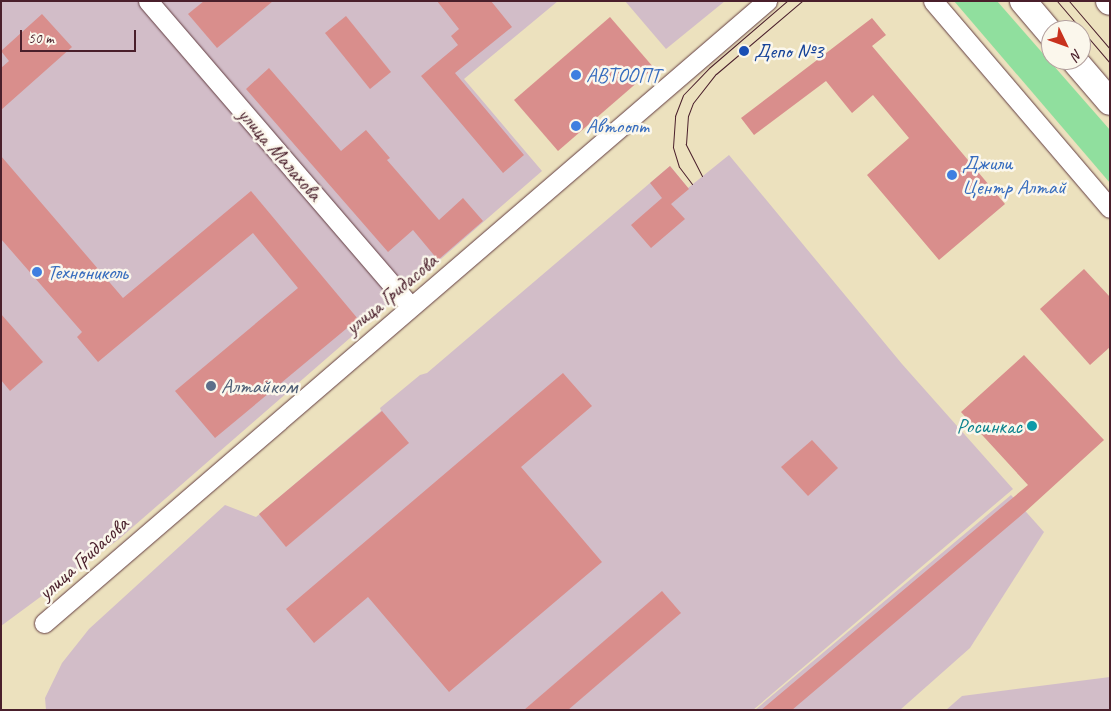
<!DOCTYPE html>
<html>
<head>
<meta charset="utf-8">
<style>
	body { margin:0 }
	#map { position:relative; width:1111px; height:711px; overflow:hidden; background:#ece1be; font-family:Caveat,sans-serif }
	div>[style] { position:absolute }
	.industrial>* { inset:0; background:#d2bdc8 }
	.green>* { inset:0; background:#90df9e }
	.building>* { inset:0; background:#d98e8c }
	.roads { filter:drop-shadow(0 0 1px #623c41) drop-shadow(0 0 1px #623c41) }
	.minor>* { height:19px; margin:-9.5px; padding:0 9.5px; transform-origin:9.5px; border-radius:9.5px; background:#fff }
	.secondary>* { height:26px; margin:-13px; padding:0 13px; transform-origin:13px; border-radius:13px; background:#fff }
	.tram>* { height:1px; margin:-0.5px; padding:0 0.5px; transform-origin:0.5px; border-radius:0.5px; background:#4a1f2b }
	.dots>* { width:14px; height:14px; translate:-50% -50%; box-sizing:border-box; border:2px solid #fbf7ec; border-radius:50% }
	span { translate:-50% -50%; white-space:nowrap; text-align:center; line-height:1.15; -webkit-text-stroke:5px #fbf7ec; paint-order:stroke }
	.transit-label { font-size:21px; color:#164399 }
	.left { translate:0 -50%; text-align:left }
	.shop-label { font-size:21px; color:#366cbe }
	.street-label { font-size:21px; color:#4a1f2b }
	.service-label { font-size:21px; color:#4e5e75 }
	.culture-label { font-size:21px; color:#0d838f }
	.right { translate:-100% -50%; text-align:right }
	.frame { position:absolute; inset:0; border:2px solid #4a1f2b; pointer-events:none }
	.north { position:absolute; left:1041px; top:20px; width:50px; height:50px; box-sizing:border-box; background:#fbf7ec; border:1px solid #b4a19f; border-radius:50%; rotate:132deg; font-size:14px; font-weight:700; line-height:20px; text-align:center; color:#4a1f2b }
	.north::after { content:''; display:block; margin:auto; width:18px; height:22px; background:#c8321e; clip-path:polygon(50% 0,100% 100%,50% 72%,0 100%) }
	.scale { position:absolute; left:20px; top:30px; width:116px; height:22px; box-sizing:border-box; border:2px solid #4a1f2b; border-top:0; padding-left:6px; font-size:15px; line-height:18px; white-space:nowrap; color:#4a1f2b; -webkit-text-stroke:4px #fbf7ec; paint-order:stroke }
</style>
</head>
<body>
<div id="map">
	<div class="industrial">
		<div style="clip-path:polygon(1px 1px,558px 1px,464px 79px,542px 171px,119px 539px,1px 626px)"></div>
		<div style="clip-path:polygon(625px 1px,725px 1px,666px 49px)"></div>
		<div style="clip-path:polygon(729px 155px,902px 364px,1013px 489px,753px 710px,46px 710px,45px 698px,62px 663px,89px 629px,225px 505px,256px 517px,381px 411px,380px 408px,420px 375px,427px 373px,670px 166px,688px 188px)"></div>
		<div style="clip-path:polygon(1011px 495px,1044px 532px,970px 648px,900px 710px,755px 710px)"></div>
		<div style="clip-path:polygon(1110px 677px,1110px 710px,946px 710px,962px 696px)"></div>
	</div>
	<div class="green">
		<div style="clip-path:polygon(954px 1px,997px 1px,1110px 130px,1110px 183px)"></div>
	</div>
	<div class="building">
		<div style="clip-path:polygon(204px 1px,273px 1px,217px 48px,188px 14px)"></div>
		<div style="clip-path:polygon(437px 1px,491px 1px,512px 27px,455px 73px,524px 155px,503px 173px,421px 76px,458px 45px,451px 36px,459px 29px)"></div>
		<div style="clip-path:polygon(42px 14px,72px 47px,1px 110px,1px 68px,9px 61px,1px 51px)"></div>
		<div style="clip-path:polygon(346px 16px,391px 72px,370px 89px,325px 33px)"></div>
		<div style="clip-path:polygon(610px 17px,654px 68px,558px 151px,514px 100px)"></div>
		<div style="clip-path:polygon(872px 18px,886px 35px,872px 46px,1005px 204px,939px 260px,867px 175px,909px 138px,873px 95px,852px 113px,826px 81px,754px 135px,741px 118px)"></div>
		<div style="clip-path:polygon(269px 68px,341px 151px,366px 130px,390px 158px,387px 160px,439px 220px,463px 198px,483px 221px,438px 260px,413px 230px,388px 252px,246px 89px)"></div>
		<div style="clip-path:polygon(1px 156px,123px 298px,251px 191px,358px 319px,215px 438px,175px 391px,298px 288px,253px 233px,98px 362px,77px 337px,82px 332px,1px 239px)"></div>
		<div style="clip-path:polygon(670px 166px,689px 189px,671px 204px,685px 219px,651px 248px,631px 225px,662px 198px,650px 183px)"></div>
		<div style="clip-path:polygon(1084px 269px,1110px 297px,1110px 347px,1090px 365px,1040px 309px)"></div>
		<div style="clip-path:polygon(1px 314px,43px 362px,10px 391px,1px 380px)"></div>
		<div style="clip-path:polygon(1024px 355px,1104px 440px,1025px 512px,792px 710px,761px 710px,1028px 485px,961px 412px)"></div>
		<div style="clip-path:polygon(563px 373px,592px 406px,521px 467px,602px 562px,449px 692px,368px 597px,314px 643px,286px 609px)"></div>
		<div style="clip-path:polygon(382px 411px,409px 443px,286px 547px,259px 514px)"></div>
		<div style="clip-path:polygon(812px 440px,838px 468px,808px 496px,781px 467px)"></div>
		<div style="clip-path:polygon(662px 591px,681px 613px,568px 710px,524px 710px)"></div>
	</div>
	<div class="roads">
		<div class="minor">
			<div style="left:148px;top:1px;width:403px;rotate:49.3deg"></div>
			<div style="left:933px;top:1px;width:272px;rotate:49.5deg"></div>
			<div style="left:44px;top:623px;width:954px;rotate:-40.71deg"></div>
		</div>
		<div class="secondary">
			<div style="left:1023px;top:1px;width:43px;rotate:49.7deg"></div>
			<div style="left:1109px;top:1px;width:1px;rotate:45deg"></div>
			<div style="left:1074px;top:60px;width:55px;rotate:49.4deg"></div>
		</div>
	</div>
	<div class="tram">
		<div style="left:1057px;top:1px;width:82px;rotate:49.5deg"></div>
		<div style="left:1069px;top:1px;width:63px;rotate:49.5deg"></div>
		<div style="left:702px;top:176px;width:36px;rotate:-117deg"></div>
		<div style="left:686px;top:144px;width:28px;rotate:-86deg"></div>
		<div style="left:688px;top:116px;width:14px;rotate:-69deg"></div>
		<div style="left:693px;top:103px;width:37px;rotate:-52deg"></div>
		<div style="left:716px;top:74px;width:113px;rotate:-40.3deg"></div>
		<div style="left:692px;top:184px;width:21px;rotate:-127deg"></div>
		<div style="left:679px;top:167px;width:21px;rotate:-107deg"></div>
		<div style="left:673px;top:147px;width:31px;rotate:-86deg"></div>
		<div style="left:675px;top:116px;width:22px;rotate:-69deg"></div>
		<div style="left:683px;top:95px;width:37px;rotate:-46deg"></div>
		<div style="left:709px;top:68px;width:103px;rotate:-40.7deg"></div>
	</div>
	<div class="dots">
		<div style="left:744px;top:51px;background:#1a4fb4"></div>
		<div style="left:576px;top:75px;background:#3f7fe0"></div>
		<div style="left:576px;top:126px;background:#3f7fe0"></div>
		<div style="left:952px;top:175px;background:#3f7fe0"></div>
		<div style="left:37px;top:272px;background:#3f7fe0"></div>
		<div style="left:211px;top:386px;background:#5c6f8a"></div>
		<div style="left:1032px;top:426px;background:#0f9aa8"></div>
	</div>
	<div class="transit-label">
		<span class="left" style="left:754px;top:51px">Депо №3</span>
	</div>
	<div class="shop-label">
		<span class="left" style="left:586px;top:75px">АВТООПТ</span>
		<span class="left" style="left:586px;top:126px">Автоопт</span>
		<span class="left" style="left:962px;top:175px">Джили<br>Центр Алтай</span>
		<span class="left" style="left:47px;top:272px">Технониколь</span>
	</div>
	<div class="street-label">
		<span style="left:280px;top:154px;rotate:49deg">улица Малахова</span>
		<span style="left:391px;top:294px;rotate:-40deg">улица Гридасова</span>
		<span style="left:83px;top:558px;rotate:-42deg">улица Гридасова</span>
	</div>
	<div class="service-label">
		<span class="left" style="left:221px;top:386px">Алтайком</span>
	</div>
	<div class="culture-label">
		<span class="right" style="left:1022px;top:426px">Росинкас</span>
	</div>
	<div class="frame"></div>
	<div class="north">N</div>
	<div class="scale">50 m</div>
</div>
</body>
</html>
